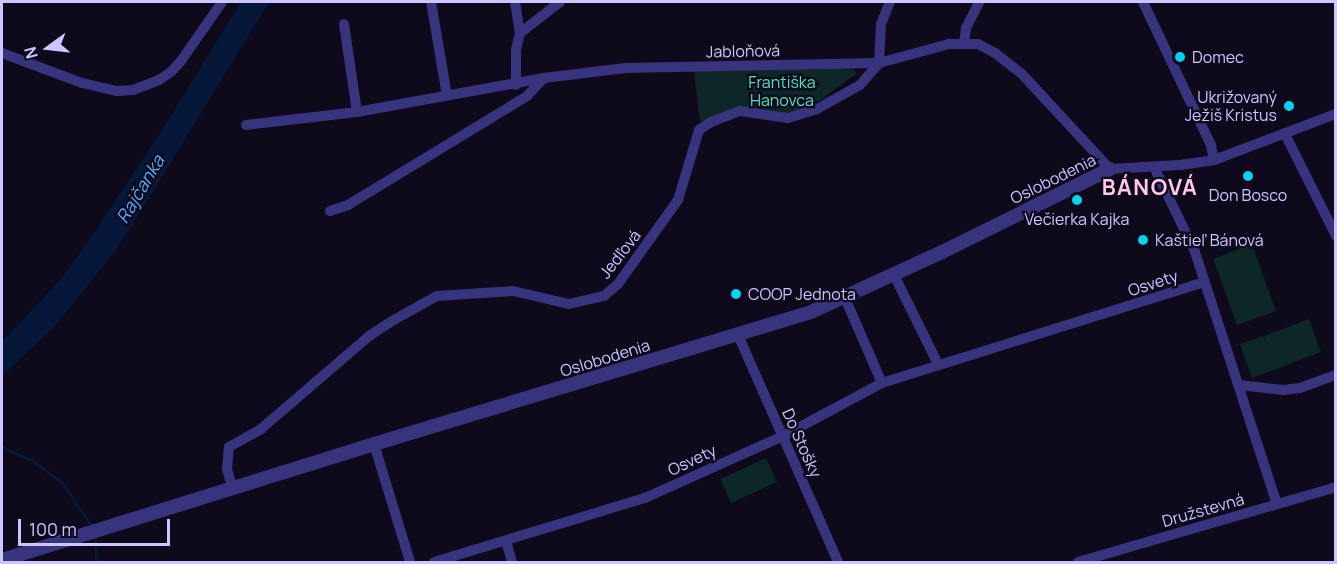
<!DOCTYPE html>
<html>
<head>
<meta charset="utf-8">
<style>
	body { margin:0 }
	#map { position:relative; width:1337px; height:564px; overflow:hidden; background:#0e0a1c; font-family:Manrope,sans-serif }
	div>[style] { position:absolute }
	.green>* { inset:0; background:#0d2626 }
	.water>* { inset:0; background:#061839 }
	.stream>* { height:3px; margin:-1.5px; padding:0 1.5px; transform-origin:1.5px; border-radius:1.5px; background:#061839 }
	.minor>* { height:10px; margin:-5px; padding:0 5px; transform-origin:5px; border-radius:5px; background:#37337d }
	.tertiary>* { height:14px; margin:-7px; padding:0 7px; transform-origin:7px; border-radius:7px; background:#37337d }
	.dots>* { width:16px; height:16px; translate:-50% -50%; box-sizing:border-box; border:3px solid #0e0a1c; border-radius:50% }
	span { translate:-50% -50%; white-space:nowrap; text-align:center; line-height:1.15; -webkit-text-stroke:4.5px #0e0a1c; paint-order:stroke }
	.street-label { font-size:16px; color:#cdc5ff }
	.poi-label { font-size:16px; color:#cdc5ff }
	.left { translate:0 -50%; text-align:left }
	.right { translate:-100% -50%; text-align:right }
	.park-label { font-size:16px; color:#4de3c1 }
	.water-label { font-size:18px; color:#53acff; font-style:italic }
	.district-label { font-size:22px; color:#ffc7ea; font-weight:700; letter-spacing:1.5px }
	.frame { position:absolute; inset:0; border:3px solid #cdc5ff; pointer-events:none }
	.north { position:absolute; left:18px; top:18px; width:60px; height:60px; -webkit-text-stroke:4px #0e0a1c; paint-order:stroke; rotate:255deg; font-size:16px; font-weight:700; line-height:24px; text-align:center; color:#cdc5ff }
	.north::after { content:''; display:block; margin:auto; width:21px; height:27px; background:#cdc5ff; clip-path:polygon(50% 0,100% 100%,50% 72%,0 100%) }
	.scale { position:absolute; left:18px; top:519px; width:152px; height:27px; box-sizing:border-box; border:3px solid #cdc5ff; border-top:0; padding-left:8px; font-size:18px; line-height:21px; white-space:nowrap; color:#cdc5ff; -webkit-text-stroke:4px #0e0a1c; paint-order:stroke }
</style>
</head>
<body>
<div id="map">
	<div class="green">
		<div style="clip-path:polygon(834px 68px,855px 70px,856px 74px,815px 104px,786px 114px,741px 108px,700px 122px,694px 71px)"></div>
		<div style="clip-path:polygon(1252px 244px,1276px 311px,1237px 325px,1213px 259px)"></div>
		<div style="clip-path:polygon(1309px 319px,1321px 352px,1252px 378px,1240px 344px,1263px 336px,1268px 348px,1264px 336px)"></div>
		<div style="clip-path:polygon(766px 458px,777px 482px,731px 503px,720px 479px)"></div>
	</div>
	<div class="water">
		<div style="clip-path:polygon(241px 2px,269px 2px,138px 216px,113px 254px,54px 327px,2px 376px,2px 342px,60px 280px,92px 236px,159px 135px)"></div>
	</div>
	<div class="stream">
		<div style="left:2px;top:447px;width:34px;rotate:24deg"></div>
		<div style="left:33px;top:461px;width:36px;rotate:37deg"></div>
		<div style="left:62px;top:483px;width:55px;rotate:55.4deg"></div>
		<div style="left:95px;top:535px;width:27px;rotate:88deg"></div>
	</div>
	<div class="minor">
		<div style="left:431px;top:2px;width:95px;rotate:80.3deg"></div>
		<div style="left:515px;top:2px;width:31px;rotate:81deg"></div>
		<div style="left:1143px;top:2px;width:158px;rotate:64.6deg"></div>
		<div style="left:1211px;top:145px;width:15px;rotate:79deg"></div>
		<div style="left:344px;top:24px;width:89px;rotate:81.6deg"></div>
		<div style="left:964px;top:43px;width:15px;rotate:-82deg"></div>
		<div style="left:966px;top:28px;width:29px;rotate:-63deg"></div>
		<div style="left:2px;top:53px;width:85px;rotate:20.6deg"></div>
		<div style="left:82px;top:83px;width:35px;rotate:13deg"></div>
		<div style="left:116px;top:91px;width:17px;rotate:-3deg"></div>
		<div style="left:133px;top:90px;width:28px;rotate:-21deg"></div>
		<div style="left:159px;top:80px;width:14px;rotate:-34deg"></div>
		<div style="left:171px;top:72px;width:15px;rotate:-48deg"></div>
		<div style="left:181px;top:61px;width:72px;rotate:-55.2deg"></div>
		<div style="left:516px;top:85px;width:35px;rotate:-90deg"></div>
		<div style="left:516px;top:50px;width:17px;rotate:-77deg"></div>
		<div style="left:520px;top:33px;width:51px;rotate:-37.8deg"></div>
		<div style="left:246px;top:125px;width:112px;rotate:-6.7deg"></div>
		<div style="left:357px;top:112px;width:190px;rotate:-10.3deg"></div>
		<div style="left:544px;top:78px;width:82px;rotate:-7deg"></div>
		<div style="left:625px;top:68px;width:254px;rotate:-1.1deg"></div>
		<div style="left:879px;top:63px;width:39px;rotate:-87deg"></div>
		<div style="left:881px;top:24px;width:24px;rotate:-68deg"></div>
		<div style="left:1285px;top:134px;width:114px;rotate:63.4deg"></div>
		<div style="left:1154px;top:167px;width:94px;rotate:64.2deg"></div>
		<div style="left:1195px;top:252px;width:265px;rotate:72deg"></div>
		<div style="left:330px;top:211px;width:19px;rotate:-18deg"></div>
		<div style="left:348px;top:205px;width:210px;rotate:-31.3deg"></div>
		<div style="left:527px;top:96px;width:23px;rotate:-47deg"></div>
		<div style="left:894px;top:275px;width:99px;rotate:63.7deg"></div>
		<div style="left:845px;top:298px;width:93px;rotate:66.5deg"></div>
		<div style="left:738px;top:335px;width:248px;rotate:66.2deg"></div>
		<div style="left:1239px;top:385px;width:44px;rotate:6.5deg"></div>
		<div style="left:1283px;top:390px;width:17px;rotate:-7deg"></div>
		<div style="left:1300px;top:388px;width:38px;rotate:-20deg"></div>
		<div style="left:374px;top:444px;width:123px;rotate:73deg"></div>
		<div style="left:233px;top:489px;width:21px;rotate:-107deg"></div>
		<div style="left:227px;top:469px;width:22px;rotate:-85deg"></div>
		<div style="left:229px;top:447px;width:37px;rotate:-29deg"></div>
		<div style="left:261px;top:429px;width:143px;rotate:-40.7deg"></div>
		<div style="left:369px;top:336px;width:27px;rotate:-33deg"></div>
		<div style="left:392px;top:321px;width:51px;rotate:-29.1deg"></div>
		<div style="left:437px;top:296px;width:76px;rotate:-3.8deg"></div>
		<div style="left:513px;top:291px;width:57px;rotate:13.1deg"></div>
		<div style="left:569px;top:304px;width:36px;rotate:-13deg"></div>
		<div style="left:604px;top:296px;width:18px;rotate:-41deg"></div>
		<div style="left:618px;top:284px;width:103px;rotate:-54.5deg"></div>
		<div style="left:678px;top:200px;width:73px;rotate:-73.3deg"></div>
		<div style="left:699px;top:130px;width:14px;rotate:-34deg"></div>
		<div style="left:711px;top:122px;width:31px;rotate:-21deg"></div>
		<div style="left:740px;top:111px;width:49px;rotate:8.3deg"></div>
		<div style="left:788px;top:118px;width:30px;rotate:-17deg"></div>
		<div style="left:817px;top:109px;width:49px;rotate:-29.2deg"></div>
		<div style="left:860px;top:85px;width:29px;rotate:-49deg"></div>
		<div style="left:879px;top:63px;width:73px;rotate:-15.2deg"></div>
		<div style="left:949px;top:44px;width:29px"></div>
		<div style="left:978px;top:44px;width:19px;rotate:28deg"></div>
		<div style="left:995px;top:53px;width:33px;rotate:38deg"></div>
		<div style="left:1021px;top:73px;width:131px;rotate:47.2deg"></div>
		<div style="left:1110px;top:169px;width:70px;rotate:-3.3deg"></div>
		<div style="left:1180px;top:165px;width:34px;rotate:-8deg"></div>
		<div style="left:1214px;top:160px;width:130px;rotate:-20.7deg"></div>
		<div style="left:506px;top:541px;width:22px;rotate:74deg"></div>
		<div style="left:434px;top:562px;width:220px;rotate:-16.9deg"></div>
		<div style="left:645px;top:498px;width:151px;rotate:-24.2deg"></div>
		<div style="left:783px;top:436px;width:112px;rotate:-28.2deg"></div>
		<div style="left:882px;top:383px;width:337px;rotate:-17.4deg"></div>
		<div style="left:1078px;top:562px;width:269px;rotate:-16.2deg"></div>
	</div>
	<div class="tertiary">
		<div style="left:2px;top:560px;width:390px;rotate:-17.3deg"></div>
		<div style="left:374px;top:444px;width:457px;rotate:-16.8deg"></div>
		<div style="left:811px;top:312px;width:144px;rotate:-24.6deg"></div>
		<div style="left:942px;top:252px;width:187px;rotate:-26.3deg"></div>
	</div>
	<div class="dots">
		<div style="left:1180px;top:57px;background:#00d3f0"></div>
		<div style="left:1289px;top:106px;background:#00d3f0"></div>
		<div style="left:1248px;top:176px;background:#00d3f0"></div>
		<div style="left:1077px;top:200px;background:#00d3f0"></div>
		<div style="left:1143px;top:240px;background:#00d3f0"></div>
		<div style="left:736px;top:294px;background:#00d3f0"></div>
	</div>
	<div class="street-label">
		<span style="left:743px;top:51px;rotate:-1deg">Jabloňová</span>
		<span style="left:1053px;top:179px;rotate:-26deg">Oslobodenia</span>
		<span style="left:620px;top:254px;rotate:-52deg">Jedľová</span>
		<span style="left:1153px;top:283px;rotate:-18deg">Osvety</span>
		<span style="left:605px;top:358px;rotate:-17deg">Oslobodenia</span>
		<span style="left:802px;top:443px;rotate:66deg">Do Stošky</span>
		<span style="left:692px;top:460px;rotate:-25deg">Osvety</span>
		<span style="left:1203px;top:510px;rotate:-16deg">Družstevná</span>
	</div>
	<div class="poi-label">
		<span class="left" style="left:1192px;top:57px">Domec</span>
		<span class="right" style="left:1277px;top:106px">Ukrižovaný<br>Ježiš Kristus</span>
		<span style="left:1248px;top:195px">Don Bosco</span>
		<span style="left:1077px;top:219px">Večierka Kajka</span>
		<span class="left" style="left:1155px;top:240px">Kaštieľ Bánová</span>
		<span class="left" style="left:748px;top:294px">COOP Jednota</span>
	</div>
	<div class="park-label">
		<span style="left:782px;top:91px">Františka<br>Hanovca</span>
	</div>
	<div class="water-label">
		<span style="left:140px;top:189px;rotate:-59deg">Rajčanka</span>
	</div>
	<div class="district-label">
		<span style="left:1150px;top:188px">BÁNOVÁ</span>
	</div>
	<div class="frame"></div>
	<div class="north">N</div>
	<div class="scale">100 m</div>
</div>
</body>
</html>
